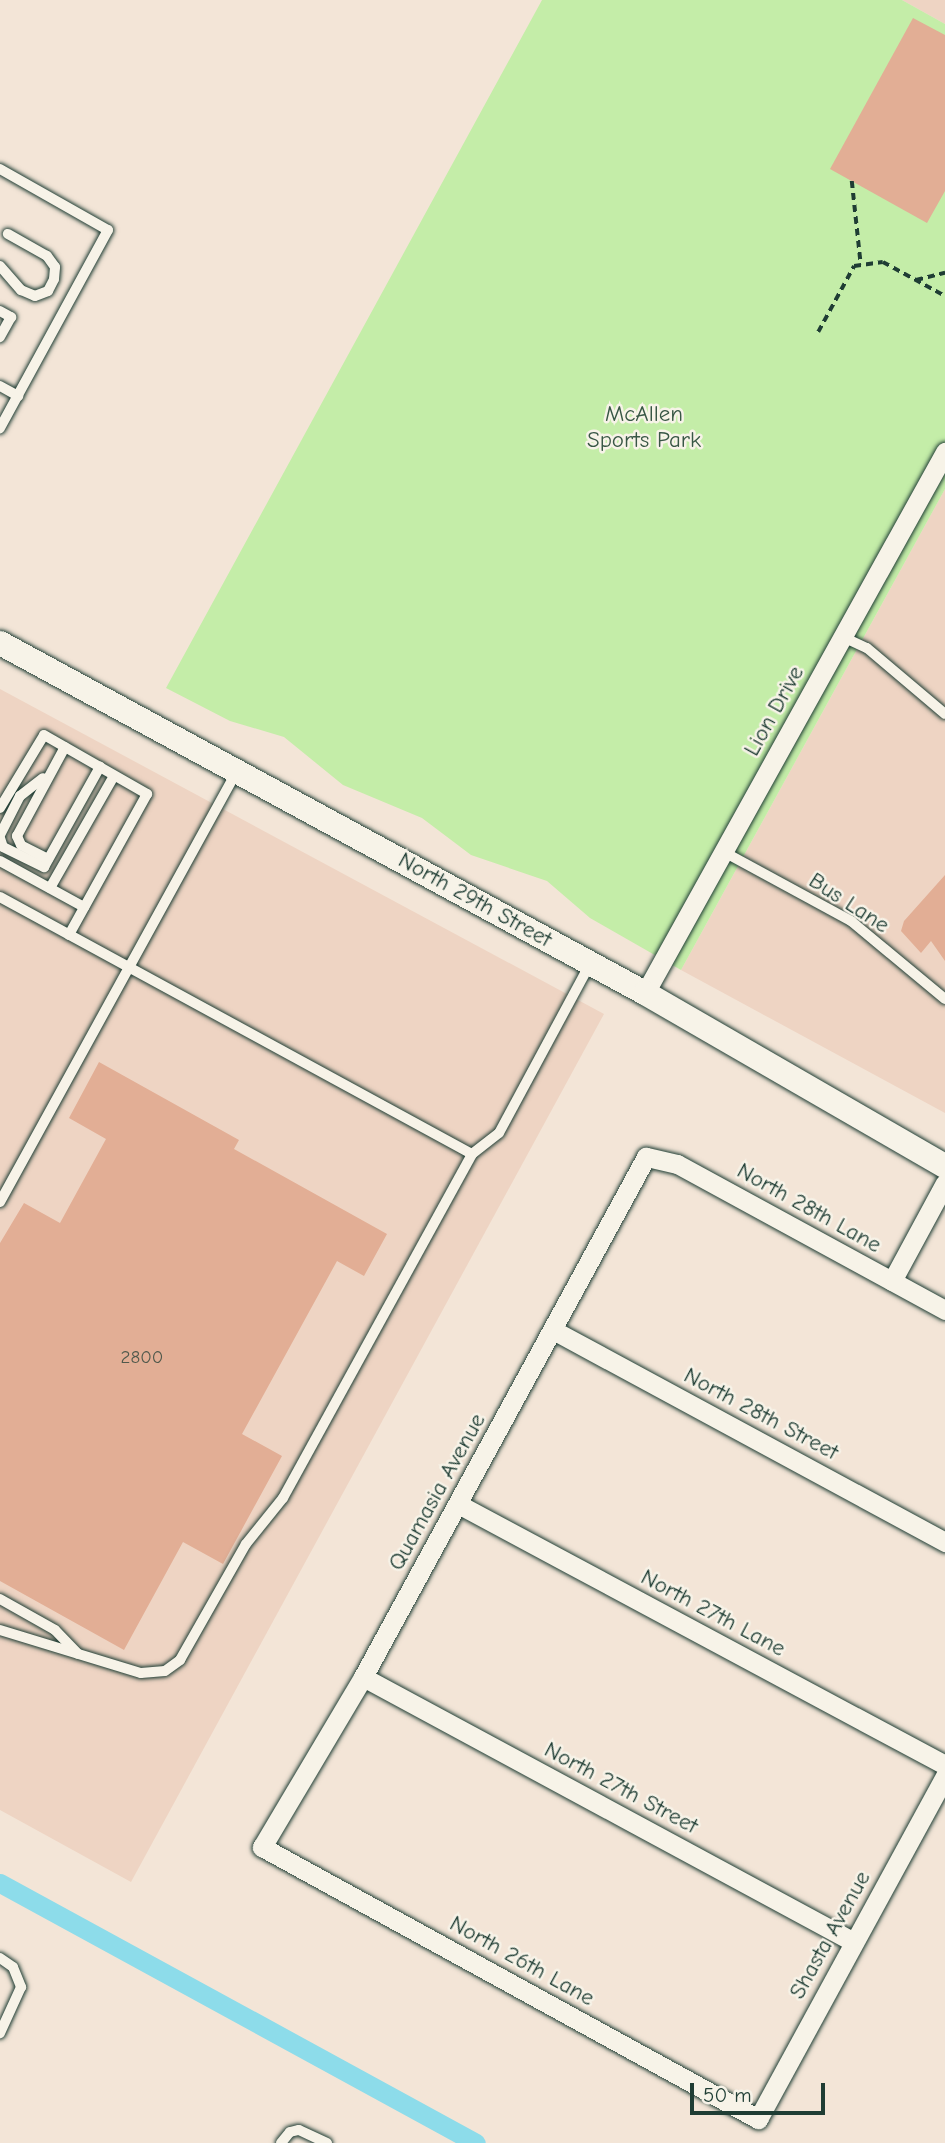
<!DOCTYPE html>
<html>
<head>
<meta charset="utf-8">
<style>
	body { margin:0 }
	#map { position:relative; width:945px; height:2143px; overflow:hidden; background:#f3e5d7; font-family:"Comic Neue",sans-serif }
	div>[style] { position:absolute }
	.built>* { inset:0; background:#eed4c3 }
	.green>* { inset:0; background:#c4eda8 }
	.canal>* { height:19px; margin:-9.5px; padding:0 9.5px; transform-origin:9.5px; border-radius:9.5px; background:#8ddcea }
	.building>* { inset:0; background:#e2ae95 }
	.path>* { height:3.5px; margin-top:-1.75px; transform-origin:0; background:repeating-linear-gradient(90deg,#1f3d34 0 7px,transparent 0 12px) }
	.roads { filter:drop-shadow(0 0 2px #1f3d34) drop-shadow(0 0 2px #1f3d34) }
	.service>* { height:10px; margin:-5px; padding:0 5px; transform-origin:5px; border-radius:5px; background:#f7f3e8 }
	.minor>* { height:19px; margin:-9.5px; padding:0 9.5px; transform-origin:9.5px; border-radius:9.5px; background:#f7f3e8 }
	.tertiary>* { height:24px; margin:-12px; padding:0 12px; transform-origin:12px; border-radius:12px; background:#f7f3e8 }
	span { translate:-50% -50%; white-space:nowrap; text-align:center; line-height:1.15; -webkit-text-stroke:5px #f7f3e8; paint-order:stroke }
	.number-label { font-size:19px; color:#50594c }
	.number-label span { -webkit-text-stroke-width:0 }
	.park-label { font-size:23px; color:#385745 }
	.street-label { font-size:23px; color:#1f3d34 }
	.scale { position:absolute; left:690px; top:2083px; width:135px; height:32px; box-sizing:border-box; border:4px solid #1f3d34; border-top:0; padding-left:9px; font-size:21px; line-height:24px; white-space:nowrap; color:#1f3d34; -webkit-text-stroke:5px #f7f3e8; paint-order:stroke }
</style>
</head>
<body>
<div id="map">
	<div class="built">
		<div style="clip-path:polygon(902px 0,945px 0,945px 24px)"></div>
		<div style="clip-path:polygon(945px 489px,945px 1113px,681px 970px)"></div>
		<div style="clip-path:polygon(0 689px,604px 1014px,131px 1882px,0 1810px)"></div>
	</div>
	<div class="green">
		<div style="clip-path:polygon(542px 0,902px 0,945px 24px,945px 489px,681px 970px,590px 918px,547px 881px,471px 855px,422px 818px,343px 785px,284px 737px,230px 721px,166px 688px)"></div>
	</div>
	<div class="canal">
		<div style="left:0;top:1883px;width:542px;rotate:28.64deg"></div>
	</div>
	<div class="building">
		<div style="clip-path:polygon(913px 18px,945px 35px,945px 191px,927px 223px,830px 169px)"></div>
		<div style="clip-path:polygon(945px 875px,945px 961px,931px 941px,921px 953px,901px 931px,904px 921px)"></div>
		<div style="clip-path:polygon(99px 1062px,239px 1140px,234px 1149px,387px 1234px,364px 1276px,337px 1261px,242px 1434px,282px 1456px,223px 1564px,183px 1542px,124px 1650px,0 1581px,0 1243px,24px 1203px,60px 1223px,106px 1139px,69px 1118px)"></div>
	</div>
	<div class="path">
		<div style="left:852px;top:181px;width:84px;rotate:83.9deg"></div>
		<div style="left:916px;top:280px;width:30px;rotate:-14deg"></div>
		<div style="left:818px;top:332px;width:75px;rotate:-61.4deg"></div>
		<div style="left:854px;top:266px;width:29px;rotate:-8deg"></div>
		<div style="left:883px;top:262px;width:71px;rotate:28.7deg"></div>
	</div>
	<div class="roads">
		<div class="service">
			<div style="left:0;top:169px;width:124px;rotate:29.5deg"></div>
			<div style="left:108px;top:230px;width:226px;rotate:118.6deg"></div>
			<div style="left:0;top:266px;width:32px;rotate:49deg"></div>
			<div style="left:21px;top:290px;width:15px;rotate:23deg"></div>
			<div style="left:35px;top:296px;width:14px;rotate:-21deg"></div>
			<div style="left:48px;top:291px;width:13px;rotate:-63deg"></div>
			<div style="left:54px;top:279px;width:12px;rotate:-85deg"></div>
			<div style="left:55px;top:267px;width:14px;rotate:-126deg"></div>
			<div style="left:47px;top:256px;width:45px;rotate:-150.6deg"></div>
			<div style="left:0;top:311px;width:13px;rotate:29deg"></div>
			<div style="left:11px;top:317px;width:23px;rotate:119deg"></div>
			<div style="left:0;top:386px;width:21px;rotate:29deg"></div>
			<div style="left:843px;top:637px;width:26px;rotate:25deg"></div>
			<div style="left:867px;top:648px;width:102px;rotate:40.2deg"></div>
			<div style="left:0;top:808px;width:85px;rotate:-58.9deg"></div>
			<div style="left:44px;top:735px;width:119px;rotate:29.8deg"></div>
			<div style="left:147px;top:794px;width:161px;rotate:119deg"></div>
			<div style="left:0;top:835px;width:44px;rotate:-62.9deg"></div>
			<div style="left:20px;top:796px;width:29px;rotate:-38deg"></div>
			<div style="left:0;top:838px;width:9px;rotate:72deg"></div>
			<div style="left:3px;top:847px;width:46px;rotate:26deg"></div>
			<div style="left:44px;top:867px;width:115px;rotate:-60.8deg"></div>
			<div style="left:724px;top:852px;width:145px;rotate:28.5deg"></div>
			<div style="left:851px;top:921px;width:122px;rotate:39.7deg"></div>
			<div style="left:48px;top:859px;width:30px;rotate:-153deg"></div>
			<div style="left:21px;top:845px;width:10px;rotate:-114deg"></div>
			<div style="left:17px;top:836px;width:101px;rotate:-61.7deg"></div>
			<div style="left:0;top:861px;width:96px;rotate:28.7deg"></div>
			<div style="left:50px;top:888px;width:129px;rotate:-60.3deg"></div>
			<div style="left:0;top:897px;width:537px;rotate:28.57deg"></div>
			<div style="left:0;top:1202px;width:492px;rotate:-61.2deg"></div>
			<div style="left:0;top:1599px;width:63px;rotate:29.4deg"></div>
			<div style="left:55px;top:1630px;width:33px;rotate:46deg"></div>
			<div style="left:0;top:1630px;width:147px;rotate:17deg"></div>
			<div style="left:141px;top:1673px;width:24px;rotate:-5deg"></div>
			<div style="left:165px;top:1671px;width:19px;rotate:-36deg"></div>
			<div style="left:180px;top:1660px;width:133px;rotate:-60.4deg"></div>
			<div style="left:246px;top:1544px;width:59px;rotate:-51.2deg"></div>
			<div style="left:283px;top:1498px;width:393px;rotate:-61.2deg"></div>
			<div style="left:472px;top:1154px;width:34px;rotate:-38deg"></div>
			<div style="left:499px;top:1133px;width:192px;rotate:-61.7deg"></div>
			<div style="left:0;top:1958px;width:16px;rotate:35deg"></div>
			<div style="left:13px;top:1967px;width:22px;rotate:68deg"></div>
			<div style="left:21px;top:1987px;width:51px;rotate:114.5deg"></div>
			<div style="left:281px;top:2143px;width:14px;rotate:-51deg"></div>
			<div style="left:290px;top:2132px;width:9px;rotate:-13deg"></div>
			<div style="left:299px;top:2130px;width:31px;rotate:25deg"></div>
		</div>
		<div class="minor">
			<div style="left:645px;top:993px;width:619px;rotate:-60.99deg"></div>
			<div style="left:892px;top:1281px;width:111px;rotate:-61.6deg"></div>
			<div style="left:945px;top:1310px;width:305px;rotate:-151.4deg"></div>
			<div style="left:677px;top:1164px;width:32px;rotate:-167deg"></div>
			<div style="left:646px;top:1157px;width:592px;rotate:118.56deg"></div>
			<div style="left:363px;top:1677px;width:198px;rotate:120.7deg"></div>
			<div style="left:262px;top:1847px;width:566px;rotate:28.74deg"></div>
			<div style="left:758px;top:2119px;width:391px;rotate:-61.4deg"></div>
			<div style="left:553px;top:1330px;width:446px;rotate:28.4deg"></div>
			<div style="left:458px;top:1504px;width:553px;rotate:28.19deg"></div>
			<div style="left:363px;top:1677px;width:558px;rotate:28.36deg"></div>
		</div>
		<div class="tertiary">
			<div style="left:0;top:643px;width:734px;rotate:28.49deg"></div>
			<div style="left:645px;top:993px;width:346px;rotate:30deg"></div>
		</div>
	</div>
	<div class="number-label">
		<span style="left:142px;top:1358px">2800</span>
	</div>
	<div class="park-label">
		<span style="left:644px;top:427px">McAllen<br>Sports Park</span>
	</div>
	<div class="street-label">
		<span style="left:774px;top:711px;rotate:-61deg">Lion Drive</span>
		<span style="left:475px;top:900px;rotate:29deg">North 29th Street</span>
		<span style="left:849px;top:903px;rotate:33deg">Bus Lane</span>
		<span style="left:809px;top:1208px;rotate:29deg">North 28th Lane</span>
		<span style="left:761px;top:1414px;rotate:28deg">North 28th Street</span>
		<span style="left:437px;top:1492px;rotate:-61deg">Quamasia Avenue</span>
		<span style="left:713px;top:1613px;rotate:28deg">North 27th Lane</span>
		<span style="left:621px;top:1788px;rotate:28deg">North 27th Street</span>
		<span style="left:830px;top:1935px;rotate:-61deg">Shasta Avenue</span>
		<span style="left:522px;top:1961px;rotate:29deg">North 26th Lane</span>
	</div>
	<div class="scale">50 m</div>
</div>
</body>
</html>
